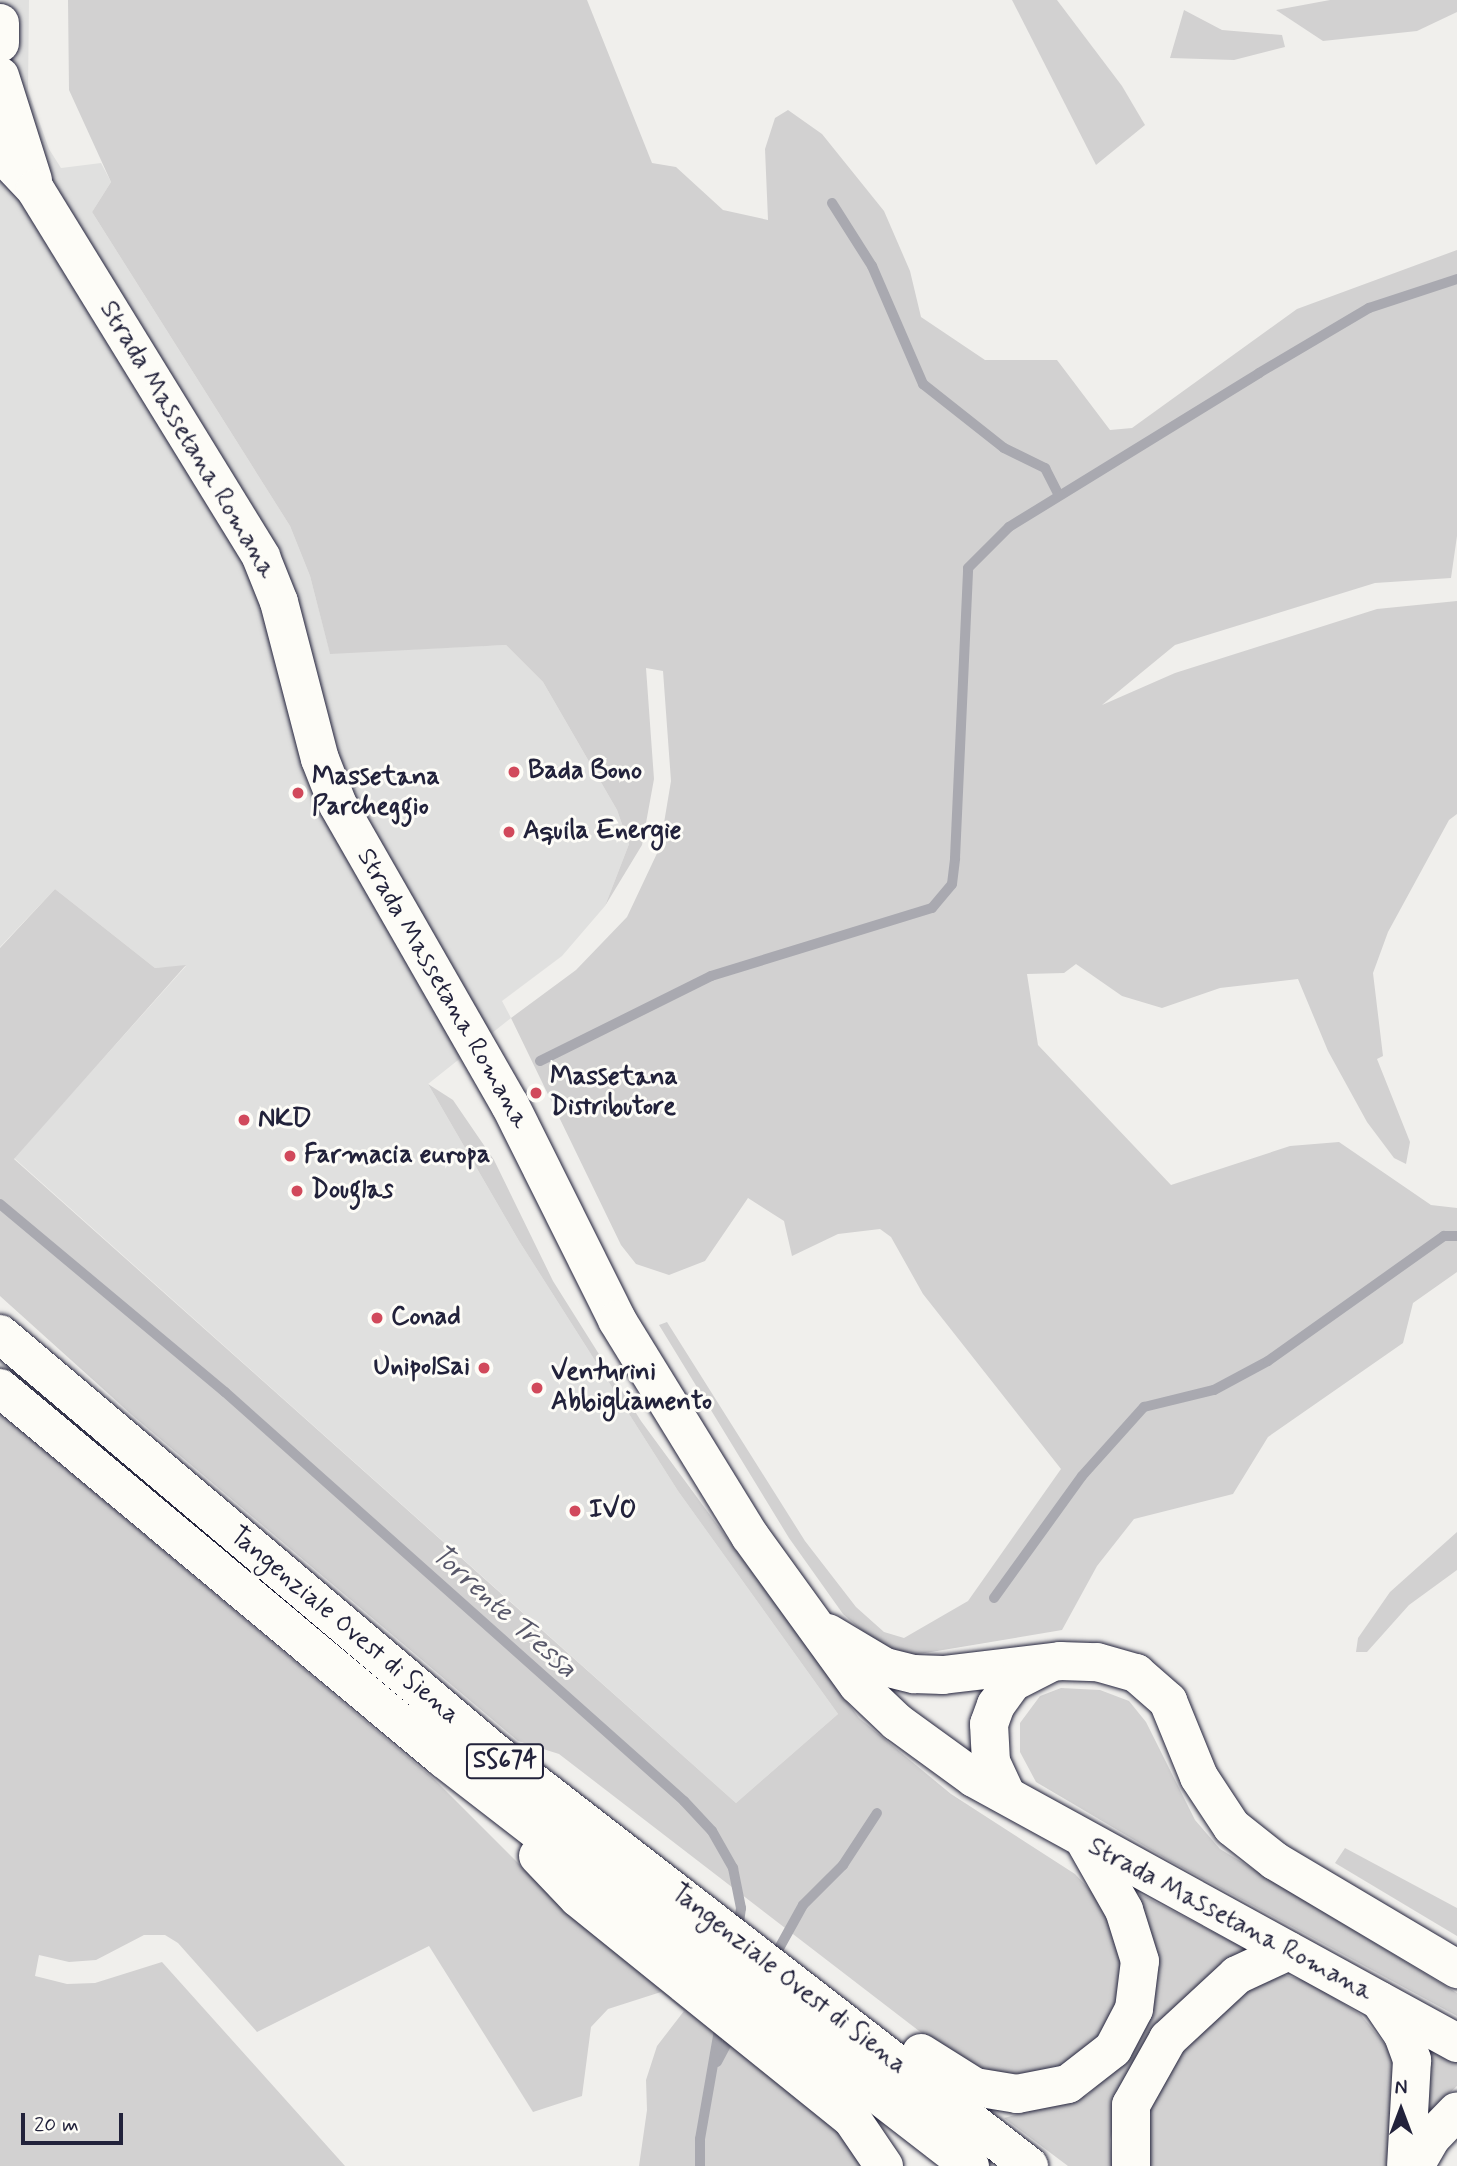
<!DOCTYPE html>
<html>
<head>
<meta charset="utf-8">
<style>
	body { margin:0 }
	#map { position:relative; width:1457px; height:2166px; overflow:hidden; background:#f0efec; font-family:Mynerve,sans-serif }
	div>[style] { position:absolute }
	.built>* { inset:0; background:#e0e0df }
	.green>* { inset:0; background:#d2d1d1 }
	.stream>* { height:10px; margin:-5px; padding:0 5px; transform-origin:5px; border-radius:5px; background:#a9a9b0 }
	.roads { filter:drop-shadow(0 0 2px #22223b) drop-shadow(0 0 2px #22223b) }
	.major>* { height:38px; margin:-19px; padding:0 19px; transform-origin:19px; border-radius:19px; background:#fdfcf7 }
	.highway>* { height:38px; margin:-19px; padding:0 19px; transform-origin:19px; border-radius:19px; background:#fdfcf7 }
	.dots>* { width:19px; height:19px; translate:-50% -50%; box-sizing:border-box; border:4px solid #fdfcf7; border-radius:50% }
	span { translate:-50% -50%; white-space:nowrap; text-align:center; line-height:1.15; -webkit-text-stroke:6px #fdfcf7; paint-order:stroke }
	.shield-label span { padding:2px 5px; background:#fdfcf7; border:2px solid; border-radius:5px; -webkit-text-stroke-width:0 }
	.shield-label { font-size:24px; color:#22223b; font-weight:700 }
	.street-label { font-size:26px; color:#22223b }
	.poi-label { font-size:26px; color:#22223b; font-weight:700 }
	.left { translate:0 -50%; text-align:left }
	.right { translate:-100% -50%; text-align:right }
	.water-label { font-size:28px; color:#58586a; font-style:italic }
	.north { position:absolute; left:1366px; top:2075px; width:70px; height:70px; -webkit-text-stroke:5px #fdfcf7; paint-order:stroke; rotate:0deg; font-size:19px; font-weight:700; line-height:28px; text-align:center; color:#22223b }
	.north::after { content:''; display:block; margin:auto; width:24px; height:32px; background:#22223b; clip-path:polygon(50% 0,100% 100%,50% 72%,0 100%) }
	.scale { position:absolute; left:21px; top:2113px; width:102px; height:32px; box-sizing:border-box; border:4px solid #22223b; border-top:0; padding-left:9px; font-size:21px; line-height:24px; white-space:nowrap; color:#22223b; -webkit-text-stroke:5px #fdfcf7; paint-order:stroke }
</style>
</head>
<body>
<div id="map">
	<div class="built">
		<div style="clip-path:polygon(0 0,29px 0,28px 90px,49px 149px,61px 168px,101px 163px,111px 182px,92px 212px,290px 526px,310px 576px,330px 653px,506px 645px,543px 682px,617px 810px,629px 844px,605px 906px,562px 956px,502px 1001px,511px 1018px,428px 1084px,519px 1241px,678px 1491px,838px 1714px,736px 1803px,14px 1158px,186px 966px,155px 968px,55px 889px,0 947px)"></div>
	</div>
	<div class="green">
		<div style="clip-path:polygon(68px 0,587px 0,652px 163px,676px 167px,723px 210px,768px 220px,765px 149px,775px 118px,788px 110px,822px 134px,884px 211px,910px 271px,921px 317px,985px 360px,1057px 360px,1110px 430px,1132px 428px,1297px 309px,1457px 250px,1457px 536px,1451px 578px,1375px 583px,1175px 645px,1102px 705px,1175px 673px,1377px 609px,1457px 601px,1457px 814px,1449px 820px,1388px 932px,1373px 973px,1383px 1056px,1377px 1059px,1410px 1142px,1406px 1164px,1394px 1158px,1367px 1122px,1328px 1051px,1298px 979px,1220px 988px,1162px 1008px,1122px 996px,1076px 964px,1064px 973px,1027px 974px,1038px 1045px,1171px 1185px,1290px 1146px,1339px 1142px,1431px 1205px,1457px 1208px,1457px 1272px,1413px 1303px,1403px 1343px,1268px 1437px,1233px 1494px,1134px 1519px,1097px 1566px,1062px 1630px,913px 1655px,895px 1652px,867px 1635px,843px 1614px,789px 1538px,659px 1325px,667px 1322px,805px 1541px,856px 1607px,884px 1632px,904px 1638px,968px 1601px,1061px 1469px,923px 1294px,891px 1237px,880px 1229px,838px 1234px,792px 1256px,784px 1221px,748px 1198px,705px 1261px,669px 1275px,636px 1264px,621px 1245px,511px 1018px,576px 970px,627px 917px,660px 847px,671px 781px,663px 671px,646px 668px,654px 779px,642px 845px,605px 906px,629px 844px,617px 810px,543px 682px,506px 645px,330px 654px,310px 576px,290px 526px,92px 212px,111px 182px,69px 90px)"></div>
		<div style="clip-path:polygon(1012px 0,1057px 0,1122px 86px,1145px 125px,1096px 165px)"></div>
		<div style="clip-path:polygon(1330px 0,1457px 0,1457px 12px,1417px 31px,1323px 41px,1276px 10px)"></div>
		<div style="clip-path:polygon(1184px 10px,1222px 30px,1282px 35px,1285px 47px,1234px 60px,1170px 58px)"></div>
		<div style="clip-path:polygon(55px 889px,155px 968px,186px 965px,14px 1159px,736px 1803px,838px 1714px,678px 1491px,519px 1241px,428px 1084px,453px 1100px,494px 1160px,553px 1281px,641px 1421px,859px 1718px,951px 1794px,1075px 1874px,1102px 1903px,1115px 1932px,1122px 1969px,1116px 2011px,1090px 2046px,1059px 2068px,1023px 2073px,986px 2074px,949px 2054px,559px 1754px,518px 1741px,132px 1415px,0 1296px,0 948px)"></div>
		<div style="clip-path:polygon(0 1413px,435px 1780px,534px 1879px,843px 2126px,870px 2166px,639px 2166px,647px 2110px,646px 2080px,657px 2046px,684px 2011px,661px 1992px,608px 2009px,591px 2027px,582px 2096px,533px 2112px,429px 1946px,257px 2032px,178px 1943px,165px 1935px,144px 1935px,96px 1960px,69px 1962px,39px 1955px,35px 1976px,67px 1984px,95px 1983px,162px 1962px,345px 2166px,0 2166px)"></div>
		<div style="clip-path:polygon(1457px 1532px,1457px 1570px,1409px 1605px,1367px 1652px,1356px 1652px,1358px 1638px,1390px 1592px)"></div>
		<div style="clip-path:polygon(1061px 1688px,1100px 1690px,1129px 1701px,1146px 1722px,1195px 1820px,1220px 1849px,1457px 1993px,1457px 2016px,1170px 1861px,1036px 1782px,1020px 1752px,1020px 1723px,1040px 1696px)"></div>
		<div style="clip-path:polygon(1345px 1848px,1457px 1908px,1457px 1936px,1335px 1863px)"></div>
		<div style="clip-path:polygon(1140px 1894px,1248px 1950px,1118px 2105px,1110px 2140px,1112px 2166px,1068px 2166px,1004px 2118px,1088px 2095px,1127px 2054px)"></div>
		<div style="clip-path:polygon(1278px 1973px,1310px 1982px,1361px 2015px,1387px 2047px,1397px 2070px,1386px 2166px,1145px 2166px,1142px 2121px,1196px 2022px)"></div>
		<div style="clip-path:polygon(1431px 2048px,1457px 2063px,1457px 2086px,1426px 2115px)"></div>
	</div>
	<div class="stream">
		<div style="left:832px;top:203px;width:75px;rotate:57.6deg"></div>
		<div style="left:872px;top:266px;width:129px;rotate:66.6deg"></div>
		<div style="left:923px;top:384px;width:103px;rotate:38.3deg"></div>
		<div style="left:1004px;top:448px;width:46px;rotate:26deg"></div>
		<div style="left:1045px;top:468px;width:30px;rotate:63deg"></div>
		<div style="left:540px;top:1061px;width:191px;rotate:-26.4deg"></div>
		<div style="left:711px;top:976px;width:231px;rotate:-17.1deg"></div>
		<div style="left:932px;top:908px;width:31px;rotate:-50deg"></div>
		<div style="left:952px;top:884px;width:26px;rotate:-83deg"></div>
		<div style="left:955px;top:858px;width:290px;rotate:-87.4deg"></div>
		<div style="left:968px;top:568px;width:58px;rotate:-45deg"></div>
		<div style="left:1009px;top:527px;width:294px;rotate:-31.6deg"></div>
		<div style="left:1259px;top:373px;width:128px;rotate:-30.6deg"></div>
		<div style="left:1369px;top:308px;width:93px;rotate:-18.2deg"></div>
		<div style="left:0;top:1204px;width:293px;rotate:39.9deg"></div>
		<div style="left:225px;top:1392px;width:615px;rotate:41.7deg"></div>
		<div style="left:684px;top:1801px;width:41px;rotate:47deg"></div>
		<div style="left:712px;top:1831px;width:43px;rotate:60.4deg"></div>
		<div style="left:733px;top:1868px;width:41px;rotate:78.7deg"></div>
		<div style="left:741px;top:1908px;width:21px;rotate:98deg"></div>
		<div style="left:994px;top:1598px;width:150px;rotate:-54.2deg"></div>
		<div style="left:1082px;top:1476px;width:93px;rotate:-48.1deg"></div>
		<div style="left:1144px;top:1407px;width:72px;rotate:-13.7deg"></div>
		<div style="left:1214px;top:1390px;width:61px;rotate:-28.2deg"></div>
		<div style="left:1268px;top:1361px;width:216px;rotate:-35.4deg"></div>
		<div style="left:1444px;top:1236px;width:13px"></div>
		<div style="left:772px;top:1961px;width:64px;rotate:-61deg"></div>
		<div style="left:803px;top:1905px;width:57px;rotate:-45deg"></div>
		<div style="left:843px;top:1865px;width:62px;rotate:-56.8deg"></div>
		<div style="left:717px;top:2062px;width:36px;rotate:-62deg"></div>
		<div style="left:700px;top:2166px;width:27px;rotate:-90deg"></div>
		<div style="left:700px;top:2139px;width:117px;rotate:-80.1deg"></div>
	</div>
	<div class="roads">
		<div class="major">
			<div style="left:0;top:23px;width:20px;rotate:90deg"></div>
			<div style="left:0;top:76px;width:109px;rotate:72.4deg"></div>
			<div style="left:0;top:152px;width:51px;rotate:46.6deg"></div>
			<div style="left:35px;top:189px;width:432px;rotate:58.4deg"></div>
			<div style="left:261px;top:557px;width:48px;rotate:68.2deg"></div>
			<div style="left:279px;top:602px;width:162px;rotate:75.4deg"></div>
			<div style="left:320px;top:759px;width:49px;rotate:68.6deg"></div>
			<div style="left:338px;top:805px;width:346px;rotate:60.2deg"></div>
			<div style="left:510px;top:1105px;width:240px;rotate:63.5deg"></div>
			<div style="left:617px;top:1320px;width:254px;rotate:58.4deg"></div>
			<div style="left:750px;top:1536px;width:184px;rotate:54.1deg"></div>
			<div style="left:858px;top:1685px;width:54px;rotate:43.5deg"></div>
			<div style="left:897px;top:1722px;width:95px;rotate:36deg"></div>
			<div style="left:974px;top:1778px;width:551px;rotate:28.75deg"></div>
			<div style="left:828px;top:1633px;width:66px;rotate:30.8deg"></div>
			<div style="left:885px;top:1667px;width:30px;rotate:14deg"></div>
			<div style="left:914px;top:1674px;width:29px;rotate:2deg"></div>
			<div style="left:943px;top:1675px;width:118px;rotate:-6.8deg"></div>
			<div style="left:1060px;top:1661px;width:37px;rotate:2deg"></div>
			<div style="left:1097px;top:1662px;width:41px;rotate:15.8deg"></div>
			<div style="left:1136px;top:1673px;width:43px;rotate:41.2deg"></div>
			<div style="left:1168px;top:1701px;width:82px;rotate:67.8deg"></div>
			<div style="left:1199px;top:1777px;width:60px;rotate:56.6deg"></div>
			<div style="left:1232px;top:1827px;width:55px;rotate:38.3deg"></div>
			<div style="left:1275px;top:1861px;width:212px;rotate:30.7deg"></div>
			<div style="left:1006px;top:1794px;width:35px;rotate:-115deg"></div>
			<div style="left:991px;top:1762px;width:38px;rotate:-93deg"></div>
			<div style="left:989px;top:1724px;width:20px;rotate:-70deg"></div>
			<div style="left:996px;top:1705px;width:29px;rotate:-54deg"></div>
			<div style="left:1013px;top:1682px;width:39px;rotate:-27deg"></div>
			<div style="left:1380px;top:2001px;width:41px;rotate:55.9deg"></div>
			<div style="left:1403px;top:2035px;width:27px;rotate:70deg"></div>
			<div style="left:1412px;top:2060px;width:106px;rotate:93.2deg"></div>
			<div style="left:1415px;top:2166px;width:32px;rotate:-60deg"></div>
			<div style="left:1431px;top:2138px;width:37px;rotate:-46deg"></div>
		</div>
		<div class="highway">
			<div style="left:0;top:1334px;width:646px;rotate:40.23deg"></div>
			<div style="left:493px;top:1751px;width:678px;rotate:37.75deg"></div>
			<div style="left:0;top:1388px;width:579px;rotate:39.88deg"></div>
			<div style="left:444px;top:1759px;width:665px;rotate:37.73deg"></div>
			<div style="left:538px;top:1856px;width:58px;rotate:46.4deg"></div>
			<div style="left:578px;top:1898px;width:352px;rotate:38.9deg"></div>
			<div style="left:852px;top:2119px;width:57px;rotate:55.8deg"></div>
			<div style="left:921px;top:2053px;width:64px;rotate:32.2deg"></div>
			<div style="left:975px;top:2087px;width:43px;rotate:9.5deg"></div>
			<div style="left:1017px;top:2094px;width:52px;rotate:-11.1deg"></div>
			<div style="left:1068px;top:2084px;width:57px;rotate:-37.9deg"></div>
			<div style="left:1113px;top:2049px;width:45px;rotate:-62.3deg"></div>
			<div style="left:1134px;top:2009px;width:48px;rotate:-82.9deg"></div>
			<div style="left:1140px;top:1961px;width:53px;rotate:-107.4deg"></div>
			<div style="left:1124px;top:1910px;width:77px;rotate:-119.6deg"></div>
			<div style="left:1131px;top:2166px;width:61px;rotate:-90deg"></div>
			<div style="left:1131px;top:2105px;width:76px;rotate:-60.7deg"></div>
			<div style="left:1168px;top:2039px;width:94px;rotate:-42.8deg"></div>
			<div style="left:1237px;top:1975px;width:57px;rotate:-24.8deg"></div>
		</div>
	</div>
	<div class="dots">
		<div style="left:514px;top:772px;background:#d1495b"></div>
		<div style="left:298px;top:793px;background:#d1495b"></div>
		<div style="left:509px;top:832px;background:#d1495b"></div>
		<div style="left:536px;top:1093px;background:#d1495b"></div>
		<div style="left:244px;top:1120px;background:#d1495b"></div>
		<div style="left:290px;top:1156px;background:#d1495b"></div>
		<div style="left:297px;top:1191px;background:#d1495b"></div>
		<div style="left:377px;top:1318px;background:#d1495b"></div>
		<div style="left:484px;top:1368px;background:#d1495b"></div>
		<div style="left:537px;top:1388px;background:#d1495b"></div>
		<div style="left:575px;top:1511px;background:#d1495b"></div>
	</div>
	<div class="shield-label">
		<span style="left:505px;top:1761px">SS674</span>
	</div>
	<div class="street-label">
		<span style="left:187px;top:440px;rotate:59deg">Strada Massetana Romana</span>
		<span style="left:442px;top:989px;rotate:60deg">Strada Massetana Romana</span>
		<span style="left:344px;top:1626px;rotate:40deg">Tangenziale Ovest di Siena</span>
		<span style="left:1230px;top:1920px;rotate:28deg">Strada Massetana Romana</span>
		<span style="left:788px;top:1980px;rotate:38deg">Tangenziale Ovest di Siena</span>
	</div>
	<div class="poi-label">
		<span class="left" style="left:528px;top:772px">Bada Bono</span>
		<span class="left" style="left:312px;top:793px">Massetana<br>Parcheggio</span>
		<span class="left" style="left:523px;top:832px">Aquila Energie</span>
		<span class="left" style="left:550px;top:1093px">Massetana<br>Distributore</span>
		<span class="left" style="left:258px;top:1120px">NKD</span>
		<span class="left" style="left:304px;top:1156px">Farmacia europa</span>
		<span class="left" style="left:311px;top:1191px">Douglas</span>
		<span class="left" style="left:391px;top:1318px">Conad</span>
		<span class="right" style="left:470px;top:1368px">UnipolSai</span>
		<span class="left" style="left:551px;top:1388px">Venturini<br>Abbigliamento</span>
		<span class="left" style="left:589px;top:1511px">IVO</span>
	</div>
	<div class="water-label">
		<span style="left:503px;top:1612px;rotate:42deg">Torrente Tressa</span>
	</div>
	<div class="north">N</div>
	<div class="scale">20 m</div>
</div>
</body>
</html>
